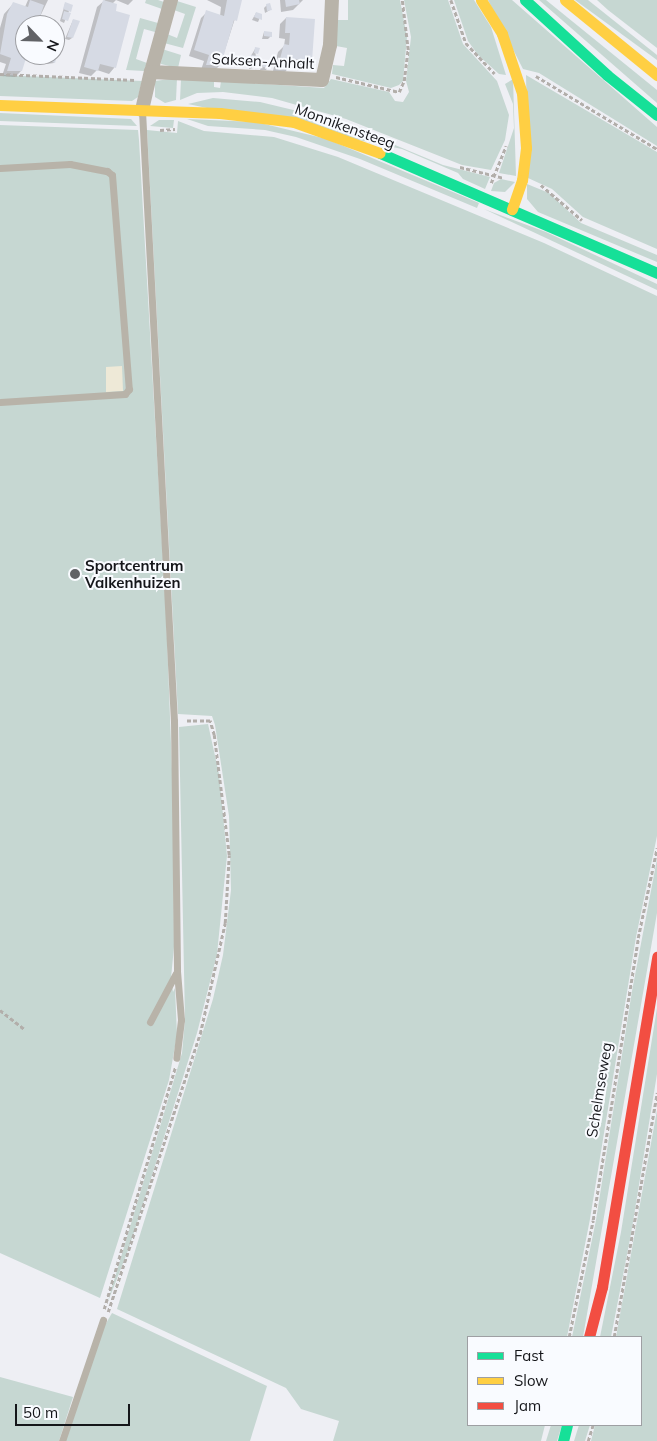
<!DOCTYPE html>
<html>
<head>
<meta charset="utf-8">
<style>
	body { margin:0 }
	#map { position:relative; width:657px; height:1441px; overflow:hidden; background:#eeeff4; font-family:Mulish,sans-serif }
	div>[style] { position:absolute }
	.green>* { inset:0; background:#c6d7d2 }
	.sand>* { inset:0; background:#eee9d7 }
	.shadow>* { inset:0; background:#0003 }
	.building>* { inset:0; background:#d6dae4 }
	.path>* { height:2.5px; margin-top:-1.25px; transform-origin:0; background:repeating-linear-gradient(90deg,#b2aeaa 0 4px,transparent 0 6.5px) }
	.lane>* { height:7px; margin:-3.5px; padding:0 3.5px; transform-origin:3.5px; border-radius:3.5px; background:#b8b3a9 }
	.street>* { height:14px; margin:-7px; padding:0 7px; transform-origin:7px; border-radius:7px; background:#b8b3a9 }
	.fast>* { height:11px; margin:-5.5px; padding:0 5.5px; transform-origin:5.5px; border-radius:5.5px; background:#16e098 }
	.slow>* { height:11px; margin:-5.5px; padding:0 5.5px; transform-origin:5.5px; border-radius:5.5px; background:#ffcf43 }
	.jam>* { height:11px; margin:-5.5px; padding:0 5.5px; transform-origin:5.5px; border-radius:5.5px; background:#f24e42 }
	.dots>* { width:14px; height:14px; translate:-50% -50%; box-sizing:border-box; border:2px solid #f9fbff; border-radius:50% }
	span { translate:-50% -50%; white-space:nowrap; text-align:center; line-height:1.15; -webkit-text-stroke:4px #f9fbff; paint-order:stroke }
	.street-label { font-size:15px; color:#15161a }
	.poi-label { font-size:15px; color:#15161a; font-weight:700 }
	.left { translate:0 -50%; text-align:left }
	.legend { position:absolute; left:467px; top:1336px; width:175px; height:90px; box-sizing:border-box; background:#f9fbff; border:1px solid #9e9fa3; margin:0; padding:6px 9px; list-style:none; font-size:15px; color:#15161a }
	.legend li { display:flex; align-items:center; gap:10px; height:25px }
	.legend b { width:25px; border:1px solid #9e9fa3 }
	.north { position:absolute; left:15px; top:15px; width:50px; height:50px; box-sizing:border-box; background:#f9fbff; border:1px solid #9e9fa3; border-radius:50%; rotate:114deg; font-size:14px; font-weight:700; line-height:20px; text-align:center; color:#15161a }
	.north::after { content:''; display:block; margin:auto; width:18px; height:22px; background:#616266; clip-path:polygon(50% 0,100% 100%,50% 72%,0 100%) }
	.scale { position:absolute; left:15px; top:1404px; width:115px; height:22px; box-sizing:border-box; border:2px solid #15161a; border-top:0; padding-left:6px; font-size:15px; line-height:18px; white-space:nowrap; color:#15161a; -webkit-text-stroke:4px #f9fbff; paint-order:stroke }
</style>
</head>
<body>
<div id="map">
	<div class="green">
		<div style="clip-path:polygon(146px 0,158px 0,164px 2px,162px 9px,145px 3px)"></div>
		<div style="clip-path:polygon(337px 0,400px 0,407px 37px,403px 81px,399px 85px,391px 88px,332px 74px,333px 65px,344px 66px,347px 48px,336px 46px,336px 20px,348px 20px,348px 0)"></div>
		<div style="clip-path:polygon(404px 0,448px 0,463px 44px,497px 81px,509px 115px,505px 140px,491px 170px,462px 165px,346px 119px,272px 98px,223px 92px,197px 93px,180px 100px,181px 79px,214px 80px,214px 87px,220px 88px,221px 81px,324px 88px,331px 79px,389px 92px,395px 101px,403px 102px,409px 92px,406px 81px,411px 37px)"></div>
		<div style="clip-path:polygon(454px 0,474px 0,491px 27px,506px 75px,499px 74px,478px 55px,468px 41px)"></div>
		<div style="clip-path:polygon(488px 0,512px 0,657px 127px,657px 146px,539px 73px,523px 69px)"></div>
		<div style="clip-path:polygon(539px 0,546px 0,657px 90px,657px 103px)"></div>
		<div style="clip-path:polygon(575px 0,588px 0,657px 55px,657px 60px)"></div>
		<div style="clip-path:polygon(597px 0,657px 0,657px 48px,608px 10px)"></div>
		<div style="clip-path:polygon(177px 1px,196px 7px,183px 48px,164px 43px,167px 34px,177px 38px,185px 14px,174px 10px)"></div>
		<div style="clip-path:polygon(140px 18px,158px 23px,155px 32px,144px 29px,136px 59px,147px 63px,144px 71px,126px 70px)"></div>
		<div style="clip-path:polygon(162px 49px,181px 55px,178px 68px,161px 64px)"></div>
		<div style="clip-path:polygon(0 75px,142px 81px,138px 97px,132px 101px,0 96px)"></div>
		<div style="clip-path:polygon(526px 75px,657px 152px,657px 249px,583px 217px,552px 189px,528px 178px)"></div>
		<div style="clip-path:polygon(177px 78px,176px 100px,165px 103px,155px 97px,155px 81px)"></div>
		<div style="clip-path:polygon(513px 79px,516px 176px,499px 173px,514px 128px,513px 104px,505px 84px)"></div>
		<div style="clip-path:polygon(213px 98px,260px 102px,310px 114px,359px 130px,443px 165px,490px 177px,485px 189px,463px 179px,458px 173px,402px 149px,188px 104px)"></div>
		<div style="clip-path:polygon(0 113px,131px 119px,137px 126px,0 121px)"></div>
		<div style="clip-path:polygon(187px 119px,256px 122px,327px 139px,479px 203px,477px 208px,360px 159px,296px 137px,265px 130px,208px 126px)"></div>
		<div style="clip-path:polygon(159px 120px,174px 120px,173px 128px,150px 126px)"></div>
		<div style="clip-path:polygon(178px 121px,204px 131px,274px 137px,338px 157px,544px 243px,657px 296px,657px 836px,636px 937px,590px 1219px,567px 1337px,468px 1337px,468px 1425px,545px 1425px,541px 1441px,333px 1441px,339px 1421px,301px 1409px,286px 1388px,117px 1309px,213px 999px,223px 955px,231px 890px,229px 816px,215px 725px,212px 716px,178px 714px,147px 130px,177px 133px)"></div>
		<div style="clip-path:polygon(0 125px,138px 130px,139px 140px,166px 613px,173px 795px,174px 947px,171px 978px,173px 992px,175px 988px,177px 1035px,169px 1080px,100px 1298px,0 1253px)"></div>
		<div style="clip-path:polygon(501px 179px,515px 182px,505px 192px,491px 191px,494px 183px)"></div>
		<div style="clip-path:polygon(527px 184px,549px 193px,581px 223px,657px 255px,657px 262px,538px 212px,527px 199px)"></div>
		<div style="clip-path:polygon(484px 209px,546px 232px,657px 284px,657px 290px)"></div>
		<div style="clip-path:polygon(208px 724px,219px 774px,227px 856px,217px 954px,197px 1033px,129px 1248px,107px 1304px,182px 1053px,185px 1020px,179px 727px)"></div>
		<div style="clip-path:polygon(657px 859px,657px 913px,583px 1337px,572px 1337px,596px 1220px,632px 991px)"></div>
		<div style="clip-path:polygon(657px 1008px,657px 1074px,631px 1234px,611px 1337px,600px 1337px,621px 1232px)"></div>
		<div style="clip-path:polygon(657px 1110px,657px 1441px,591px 1441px,595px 1425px,641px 1425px,641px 1337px,616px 1337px)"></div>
		<div style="clip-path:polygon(112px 1313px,267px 1386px,250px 1441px,65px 1441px,101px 1332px)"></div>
		<div style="clip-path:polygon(0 1377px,73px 1397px,59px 1441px,0 1441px)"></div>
		<div style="clip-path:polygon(551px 1425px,562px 1425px,557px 1441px,546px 1441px)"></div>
		<div style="clip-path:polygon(579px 1425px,590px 1425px,585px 1441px,574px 1441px)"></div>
	</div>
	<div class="sand">
		<div style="clip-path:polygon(122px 366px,123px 391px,106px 392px,106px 367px)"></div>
	</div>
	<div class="shadow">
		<div style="clip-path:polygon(28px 0,48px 0,36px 25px,25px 25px,21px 71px,15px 77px,2px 76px,6px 64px,0 62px,0 28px,4px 14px,13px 4px,25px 7px)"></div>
		<div style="clip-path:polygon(105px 0,133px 0,128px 5px,116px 0,112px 4px,114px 12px,129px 16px,114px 68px,109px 74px,97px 70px,91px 76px,79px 73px,97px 7px)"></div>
		<div style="clip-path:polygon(207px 0,241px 0,220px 65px,214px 71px,201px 70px,204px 61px,189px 56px,201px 18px,207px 12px,220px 16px,221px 7px)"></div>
		<div style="clip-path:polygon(280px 0,303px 0,293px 10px,281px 12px)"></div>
		<div style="clip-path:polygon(65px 4px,69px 11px,64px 23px,60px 21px)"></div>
		<div style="clip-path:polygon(267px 5px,270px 10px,265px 13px,264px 8px)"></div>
		<div style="clip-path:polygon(256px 13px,261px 15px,258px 22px,252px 20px)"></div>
		<div style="clip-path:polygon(286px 18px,311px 60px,305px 66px,291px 65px,285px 72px,273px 71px,278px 52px,284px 46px,285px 39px,279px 38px,280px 24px)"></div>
		<div style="clip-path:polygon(73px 20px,72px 38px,69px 40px,65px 39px)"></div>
		<div style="clip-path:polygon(264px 32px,271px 36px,268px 39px,262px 39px)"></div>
		<div style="clip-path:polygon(58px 39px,61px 39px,54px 63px,47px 64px,48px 55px,55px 55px)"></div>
		<div style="clip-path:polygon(255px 49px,257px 67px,249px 69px,249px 59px)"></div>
		<div style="clip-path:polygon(263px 63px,268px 67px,266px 70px,260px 70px)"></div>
	</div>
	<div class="building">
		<div style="clip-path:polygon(30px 0,44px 5px,37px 25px,25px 25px,27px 55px,22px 71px,7px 71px,11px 58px,0 54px,7px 14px,13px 2px,28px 7px)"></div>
		<div style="clip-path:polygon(103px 0,117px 4px,116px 11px,130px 15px,116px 68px,100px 64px,98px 71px,84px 67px)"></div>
		<div style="clip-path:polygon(227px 0,242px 0,237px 21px,234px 20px,221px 65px,206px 65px,209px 55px,194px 50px,206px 10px,224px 16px)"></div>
		<div style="clip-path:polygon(285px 0,299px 0,300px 4px,286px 7px)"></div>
		<div style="clip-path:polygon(65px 2px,73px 5px,71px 12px,63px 9px)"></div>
		<div style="clip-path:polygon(270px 3px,272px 10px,267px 11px,266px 4px)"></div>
		<div style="clip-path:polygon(64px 11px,71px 13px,68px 21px,62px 19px)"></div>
		<div style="clip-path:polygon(256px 12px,262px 14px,262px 20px,254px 17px)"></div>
		<div style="clip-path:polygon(286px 17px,315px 19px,312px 61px,293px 59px,293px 67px,278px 66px,284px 44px,289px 45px,290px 33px,285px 33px)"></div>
		<div style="clip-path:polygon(73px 19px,80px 21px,73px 38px,67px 37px)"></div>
		<div style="clip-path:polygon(264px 31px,272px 32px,272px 37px,264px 36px)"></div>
		<div style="clip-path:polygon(57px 37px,62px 39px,55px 63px,49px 61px,50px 57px,47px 56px,55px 55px)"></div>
		<div style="clip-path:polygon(255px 47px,260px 48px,258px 54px,254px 53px)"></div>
		<div style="clip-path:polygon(251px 55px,259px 56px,258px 67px,251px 67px)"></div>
		<div style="clip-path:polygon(263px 62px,270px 62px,269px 68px,263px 67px)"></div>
	</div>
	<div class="path">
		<div style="left:451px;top:0;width:46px;rotate:70.8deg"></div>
		<div style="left:466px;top:43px;width:42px;rotate:46.9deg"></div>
		<div style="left:0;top:74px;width:135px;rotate:2.5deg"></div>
		<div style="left:536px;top:76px;width:141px;rotate:31.1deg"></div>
		<div style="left:336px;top:77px;width:65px;rotate:13.4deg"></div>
		<div style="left:399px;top:92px;width:12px;rotate:-66deg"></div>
		<div style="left:404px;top:81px;width:31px;rotate:-83deg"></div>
		<div style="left:408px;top:50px;width:50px;rotate:-96.8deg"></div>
		<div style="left:160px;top:130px;width:15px;rotate:-4deg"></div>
		<div style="left:460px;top:167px;width:45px;rotate:14deg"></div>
		<div style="left:491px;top:183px;width:40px;rotate:-68deg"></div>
		<div style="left:541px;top:185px;width:54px;rotate:40.5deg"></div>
		<div style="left:0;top:1010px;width:31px;rotate:38deg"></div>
		<div style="left:104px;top:1309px;width:252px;rotate:-73.6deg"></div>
		<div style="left:108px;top:1312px;width:293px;rotate:-71.7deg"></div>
		<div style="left:200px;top:1034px;width:114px;rotate:-77.3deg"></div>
		<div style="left:225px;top:923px;width:68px;rotate:-86.6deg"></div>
		<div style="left:229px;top:855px;width:121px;rotate:-97.1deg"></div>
		<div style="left:214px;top:735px;width:15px;rotate:-106deg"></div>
		<div style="left:210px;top:721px;width:25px;rotate:180deg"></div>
		<div style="left:569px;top:1337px;width:119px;rotate:-78.4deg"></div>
		<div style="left:593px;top:1220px;width:286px;rotate:-80.9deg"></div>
		<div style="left:638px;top:938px;width:92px;rotate:-78.1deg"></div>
		<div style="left:614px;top:1337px;width:248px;rotate:-80deg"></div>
		<div style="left:588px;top:1441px;width:17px;rotate:-73deg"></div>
	</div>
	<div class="lane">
		<div style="left:142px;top:111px;width:611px;rotate:87deg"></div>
		<div style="left:174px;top:721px;width:250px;rotate:89.3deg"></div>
		<div style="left:177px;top:971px;width:49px;rotate:85.3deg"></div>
		<div style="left:181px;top:1020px;width:38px;rotate:97deg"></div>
		<div style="left:0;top:168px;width:70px;rotate:-3.3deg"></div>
		<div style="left:70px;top:164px;width:38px;rotate:11deg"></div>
		<div style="left:107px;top:171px;width:6px;rotate:39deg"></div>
		<div style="left:112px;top:175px;width:215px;rotate:85.5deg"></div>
		<div style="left:129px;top:389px;width:6px;rotate:129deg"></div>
		<div style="left:125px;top:394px;width:125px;rotate:176.3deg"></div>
		<div style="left:150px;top:1022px;width:55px;rotate:-62deg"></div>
		<div style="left:62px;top:1441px;width:128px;rotate:-71.3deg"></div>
	</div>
	<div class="street">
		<div style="left:151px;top:72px;width:75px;rotate:-74.5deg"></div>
		<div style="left:142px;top:110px;width:39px;rotate:-77deg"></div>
		<div style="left:151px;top:72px;width:171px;rotate:2.7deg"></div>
		<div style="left:322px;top:80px;width:36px;rotate:-77deg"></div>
		<div style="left:330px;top:45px;width:45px;rotate:-87.5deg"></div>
	</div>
	<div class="fast">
		<div style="left:525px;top:0;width:111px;rotate:42.4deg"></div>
		<div style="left:607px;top:75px;width:64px;rotate:38.7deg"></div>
		<div style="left:380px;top:153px;width:302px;rotate:23.4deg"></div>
		<div style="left:563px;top:1441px;width:16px;rotate:-76deg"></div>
	</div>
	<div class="slow">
		<div style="left:481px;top:0;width:40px;rotate:58deg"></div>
		<div style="left:502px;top:34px;width:62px;rotate:71.3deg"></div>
		<div style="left:522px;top:93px;width:55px;rotate:85.8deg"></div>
		<div style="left:526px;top:148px;width:32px;rotate:97deg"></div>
		<div style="left:522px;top:180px;width:31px;rotate:109deg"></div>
		<div style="left:565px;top:0;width:119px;rotate:39.2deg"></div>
		<div style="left:0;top:105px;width:220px;rotate:2.1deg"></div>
		<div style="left:220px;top:113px;width:75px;rotate:6.9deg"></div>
		<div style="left:294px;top:122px;width:91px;rotate:19.8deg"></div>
	</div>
	<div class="jam">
		<div style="left:589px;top:1337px;width:52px;rotate:-75.4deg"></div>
		<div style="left:602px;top:1287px;width:335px;rotate:-80.5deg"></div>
	</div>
	<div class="dots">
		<div style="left:75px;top:574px;background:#616266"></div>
	</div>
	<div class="street-label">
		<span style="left:263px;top:61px;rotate:3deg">Saksen-Anhalt</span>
		<span style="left:345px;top:126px;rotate:20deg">Monnikensteeg</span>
		<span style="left:599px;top:1090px;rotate:-81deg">Schelmseweg</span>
	</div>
	<div class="poi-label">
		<span class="left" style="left:85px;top:574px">Sportcentrum<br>Valkenhuizen</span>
	</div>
	<ul class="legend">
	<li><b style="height:6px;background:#16e098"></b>Fast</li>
	<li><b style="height:6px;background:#ffcf43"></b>Slow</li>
	<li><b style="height:6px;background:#f24e42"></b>Jam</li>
	</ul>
	<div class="north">N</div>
	<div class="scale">50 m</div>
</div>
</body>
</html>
